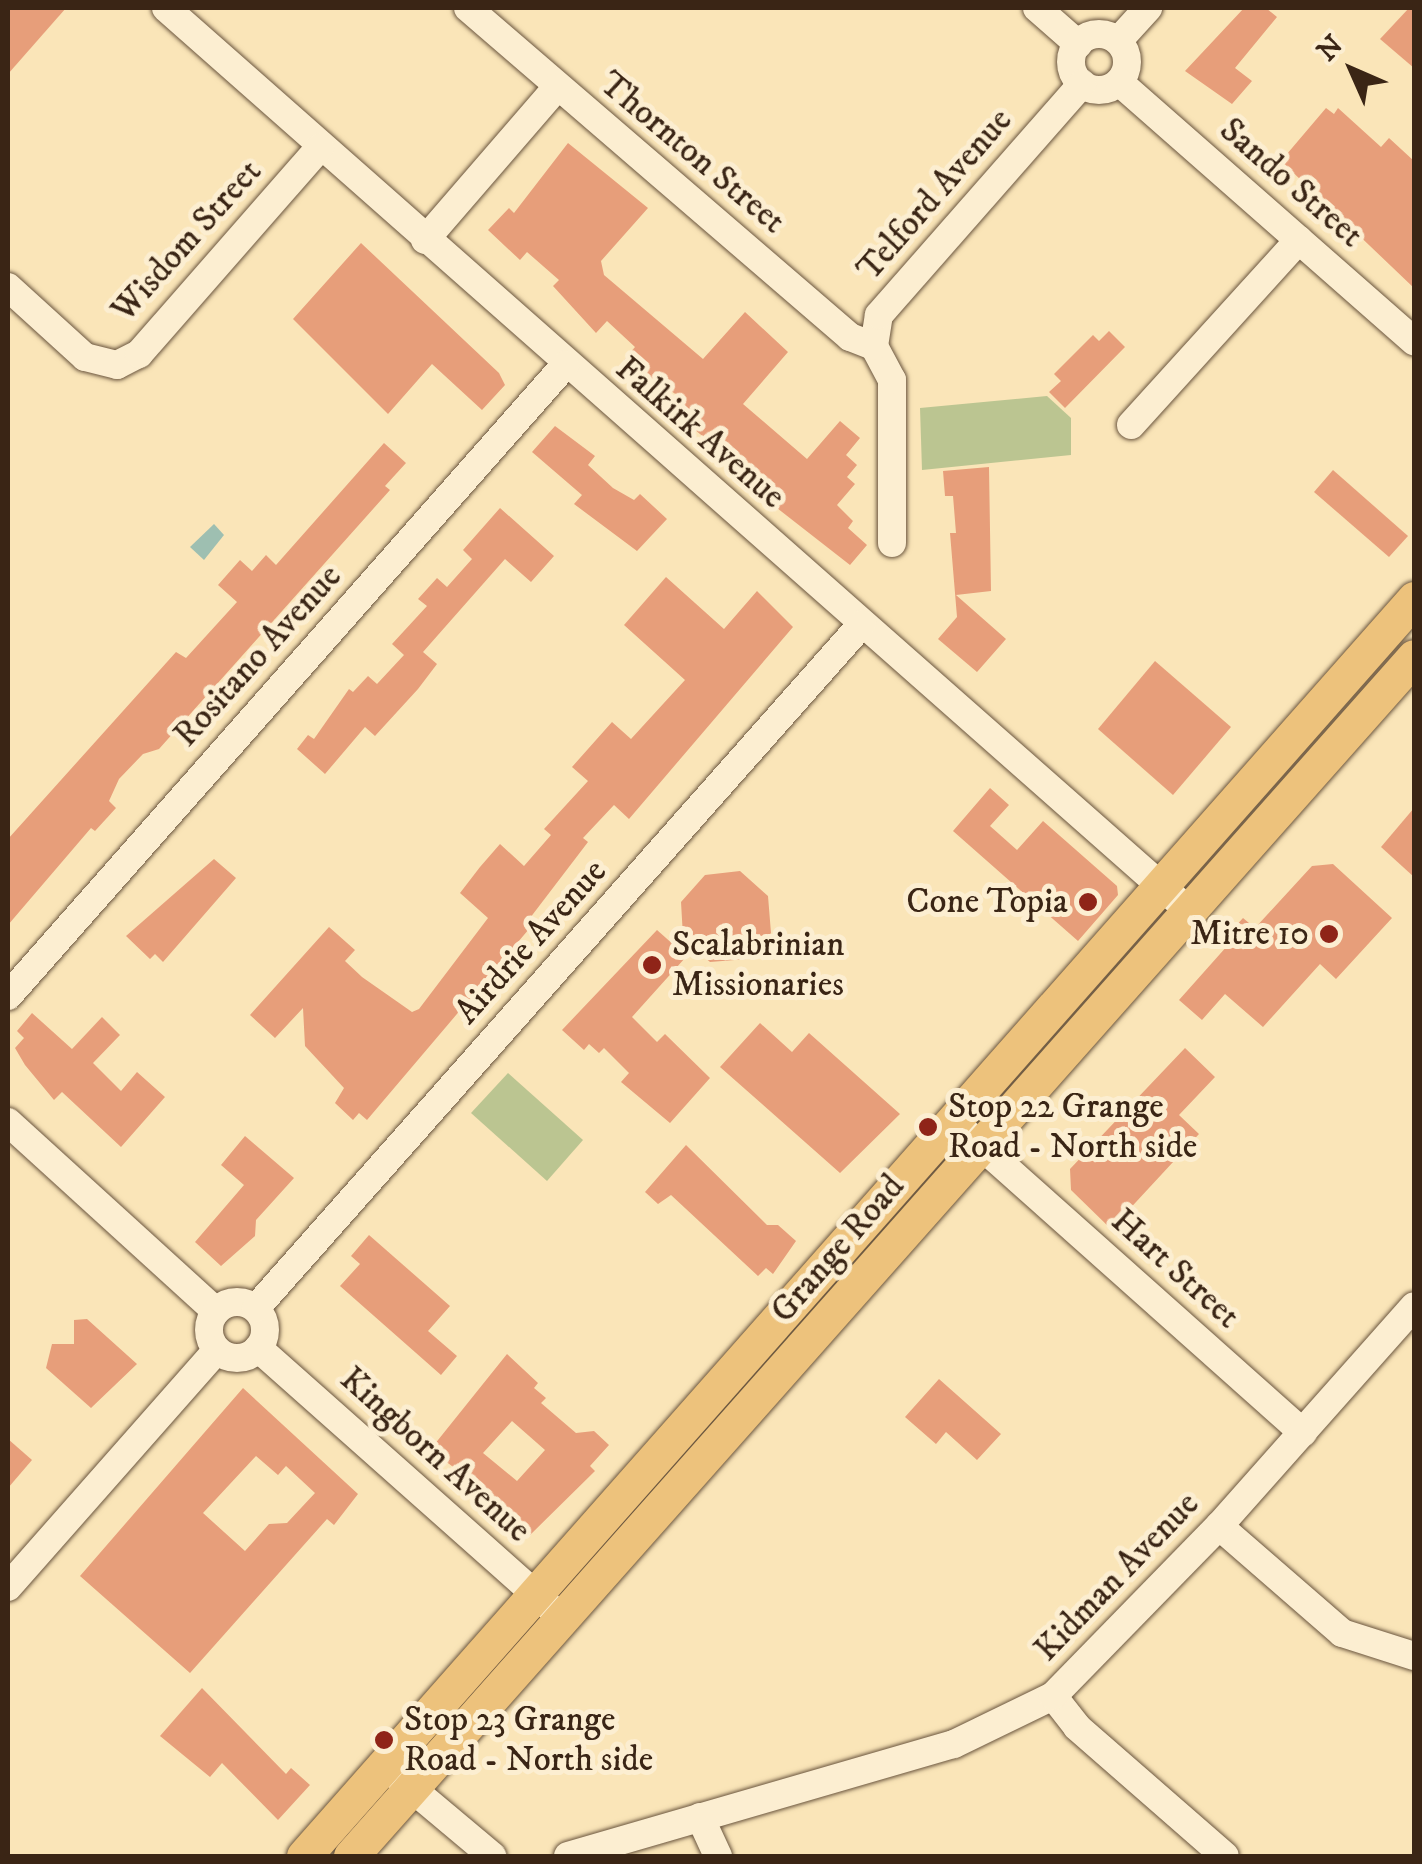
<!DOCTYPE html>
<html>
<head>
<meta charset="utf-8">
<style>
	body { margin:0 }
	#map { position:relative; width:1422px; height:1864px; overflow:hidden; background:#fae5b8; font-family:"IM FELL DW Pica",serif }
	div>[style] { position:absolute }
	.green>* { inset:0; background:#bbc591 }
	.water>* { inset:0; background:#9ebfb1 }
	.building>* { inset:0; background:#e79e7a }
	.roads { filter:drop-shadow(0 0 2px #6a553e) drop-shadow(0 0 2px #6a553e) }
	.minor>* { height:28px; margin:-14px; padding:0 14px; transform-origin:14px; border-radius:14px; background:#fceed1 }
	.minor>.ring { margin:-14px; padding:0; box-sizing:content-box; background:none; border:28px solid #fceed1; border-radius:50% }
	.major>* { height:35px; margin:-17.5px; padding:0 17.5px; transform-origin:17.5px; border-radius:17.5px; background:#edc27c }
	.dots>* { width:28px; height:28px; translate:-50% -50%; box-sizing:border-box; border:5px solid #fceed1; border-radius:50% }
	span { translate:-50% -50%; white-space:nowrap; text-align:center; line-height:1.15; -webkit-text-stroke:10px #fceed1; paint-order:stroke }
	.street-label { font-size:35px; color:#3a2515 }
	.poi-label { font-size:35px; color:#3a2515 }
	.right { translate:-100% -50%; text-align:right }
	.left { translate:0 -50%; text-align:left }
	.frame { position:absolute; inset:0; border:10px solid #3a2515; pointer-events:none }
	.north { position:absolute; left:1302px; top:20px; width:100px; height:100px; -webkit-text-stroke:8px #fceed1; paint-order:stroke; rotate:315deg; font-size:28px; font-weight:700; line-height:40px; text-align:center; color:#3a2515 }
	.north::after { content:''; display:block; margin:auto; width:35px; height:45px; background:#3a2515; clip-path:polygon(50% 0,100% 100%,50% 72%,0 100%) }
</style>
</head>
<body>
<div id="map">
	<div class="green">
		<div style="clip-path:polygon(1047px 396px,1071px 418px,1071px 455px,922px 470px,920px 408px)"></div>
		<div style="clip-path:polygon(508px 1073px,583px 1140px,547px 1181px,471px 1113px)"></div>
	</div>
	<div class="water">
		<div style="clip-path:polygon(214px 524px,224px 535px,204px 560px,190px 547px)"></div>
	</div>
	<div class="building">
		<div style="clip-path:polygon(8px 8px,66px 8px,8px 74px)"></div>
		<div style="clip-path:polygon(1244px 8px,1266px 8px,1277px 17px,1235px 68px,1252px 81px,1232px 104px,1185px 71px)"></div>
		<div style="clip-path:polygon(1409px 8px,1414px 8px,1414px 68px,1380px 39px)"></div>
		<div style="clip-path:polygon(1326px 108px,1334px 114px,1338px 108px,1381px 147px,1389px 138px,1414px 161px,1414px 288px,1281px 161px)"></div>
		<div style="clip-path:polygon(568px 143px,648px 208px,601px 261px,604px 275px,703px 359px,745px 312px,788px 352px,743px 404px,807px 459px,840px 421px,860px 438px,846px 455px,857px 465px,847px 477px,855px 484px,837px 505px,853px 521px,848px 528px,867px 545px,850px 565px,768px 501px,763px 492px,769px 485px,718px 434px,711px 443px,678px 416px,672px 407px,680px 397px,624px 360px,635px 347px,607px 321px,596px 333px,553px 286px,559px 280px,527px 252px,520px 260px,488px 230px,509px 208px,514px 213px)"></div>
		<div style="clip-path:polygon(361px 243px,499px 373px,505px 385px,482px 410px,432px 364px,388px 414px,293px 319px)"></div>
		<div style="clip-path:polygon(1109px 331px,1125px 347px,1065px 408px,1049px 392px,1061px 381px,1054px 374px,1093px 335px,1099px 341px)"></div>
		<div style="clip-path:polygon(555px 426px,595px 456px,588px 465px,613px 488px,634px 500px,640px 494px,667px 519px,637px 551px,574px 504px,582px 495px,532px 452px)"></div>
		<div style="clip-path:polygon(384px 443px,406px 463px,385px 486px,390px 490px,159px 749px,143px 754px,119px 779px,109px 801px,116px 808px,95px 831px,91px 828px,8px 925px,8px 839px,176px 652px,186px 658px,237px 602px,218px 585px,240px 560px,252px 571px,266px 555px,276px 565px)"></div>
		<div style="clip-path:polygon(989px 467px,991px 591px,956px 595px,1006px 639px,977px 672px,938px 639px,957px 617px,950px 533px,956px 533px,953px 496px,945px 496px,943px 471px)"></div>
		<div style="clip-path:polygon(1333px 470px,1408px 536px,1389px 557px,1314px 492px)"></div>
		<div style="clip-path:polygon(500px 508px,554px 556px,531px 582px,505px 559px,423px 652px,437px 664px,418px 689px,375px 736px,365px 727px,325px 774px,297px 749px,308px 735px,314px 739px,349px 689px,353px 692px,368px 676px,377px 684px,404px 655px,392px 644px,427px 606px,418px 599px,437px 578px,447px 587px,472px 559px,463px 550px)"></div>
		<div style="clip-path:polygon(666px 577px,724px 629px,757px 591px,793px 627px,629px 819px,614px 805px,583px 838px,588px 842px,530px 918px,535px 922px,367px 1120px,359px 1113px,353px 1120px,335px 1103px,344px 1088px,305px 1046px,303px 1008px,275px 1038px,250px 1015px,329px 927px,355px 950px,345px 961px,362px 977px,412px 1012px,419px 1009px,488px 918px,460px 893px,480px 867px,500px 844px,524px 866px,551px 835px,544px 829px,588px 781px,572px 767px,612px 722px,631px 739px,685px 680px,624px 625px)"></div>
		<div style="clip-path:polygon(1155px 661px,1231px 727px,1173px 795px,1098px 729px)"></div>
		<div style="clip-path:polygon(990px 788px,1009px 805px,990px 826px,1017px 850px,1043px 821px,1117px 886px,1118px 895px,1078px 941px,953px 831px)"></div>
		<div style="clip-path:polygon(1414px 808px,1414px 877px,1381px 847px)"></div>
		<div style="clip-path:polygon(214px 859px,236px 878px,163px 962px,155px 954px,150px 959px,126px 936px)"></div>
		<div style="clip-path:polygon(1333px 864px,1392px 918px,1336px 979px,1320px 964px,1263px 1027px,1225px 994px,1202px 1020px,1179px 1000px,1228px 945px,1223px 940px,1243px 918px,1255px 928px,1312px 866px)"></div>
		<div style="clip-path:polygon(740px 871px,768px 896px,771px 933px,747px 959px,710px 962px,694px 948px,632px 1017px,657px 1042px,665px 1034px,710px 1078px,670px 1123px,621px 1082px,629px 1073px,604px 1048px,599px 1053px,589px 1044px,584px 1050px,562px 1030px,657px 930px,684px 954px,681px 902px,705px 875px)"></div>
		<div style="clip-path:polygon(32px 1013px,72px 1049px,102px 1017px,120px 1035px,93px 1063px,121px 1091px,137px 1072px,165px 1097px,121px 1147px,62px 1092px,54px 1100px,25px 1065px,15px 1048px,24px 1038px,17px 1031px)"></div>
		<div style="clip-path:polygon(760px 1023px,792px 1052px,809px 1033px,900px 1114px,840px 1173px,720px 1067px)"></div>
		<div style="clip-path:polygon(1185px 1048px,1215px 1077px,1179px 1115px,1199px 1134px,1111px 1229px,1071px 1190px,1070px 1169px)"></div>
		<div style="clip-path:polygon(245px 1136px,294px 1178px,256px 1220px,255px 1236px,221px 1266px,195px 1242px,244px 1185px,221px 1165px)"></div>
		<div style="clip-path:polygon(686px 1145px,767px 1225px,778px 1225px,796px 1241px,773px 1274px,766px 1268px,758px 1276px,671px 1195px,658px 1204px,645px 1192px)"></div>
		<div style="clip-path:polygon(369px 1235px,450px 1306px,428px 1331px,457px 1356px,441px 1375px,340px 1286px,360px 1264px,351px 1256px)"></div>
		<div style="clip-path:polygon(87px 1319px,137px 1364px,91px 1408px,46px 1368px,52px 1344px,74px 1344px,74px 1320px)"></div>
		<div style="clip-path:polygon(evenodd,507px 1354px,538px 1383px,534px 1388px,546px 1398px,541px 1403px,576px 1433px,594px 1431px,609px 1445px,590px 1466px,595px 1471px,528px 1537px,499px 1510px,504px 1504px,430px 1450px,507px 1354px,512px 1421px,545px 1450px,517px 1481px,483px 1453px,512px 1421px)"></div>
		<div style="clip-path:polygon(939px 1379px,1001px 1434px,977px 1460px,946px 1432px,936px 1444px,905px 1417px)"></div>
		<div style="clip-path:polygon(evenodd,243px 1388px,358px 1494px,334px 1525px,327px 1519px,190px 1673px,80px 1576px,243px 1388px,256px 1456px,278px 1475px,286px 1466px,315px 1493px,287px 1523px,269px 1524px,245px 1551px,203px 1513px,256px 1456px)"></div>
		<div style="clip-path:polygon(8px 1439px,32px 1460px,8px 1488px)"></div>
		<div style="clip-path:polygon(202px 1688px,286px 1774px,291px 1768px,310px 1785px,278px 1820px,222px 1763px,210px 1777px,160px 1736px)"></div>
	</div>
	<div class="roads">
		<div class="minor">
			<div style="left:166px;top:8px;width:1365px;rotate:41.43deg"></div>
			<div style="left:468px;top:8px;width:504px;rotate:40.74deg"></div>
			<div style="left:850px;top:337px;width:26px;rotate:21deg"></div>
			<div style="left:1037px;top:8px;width:55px;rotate:41.3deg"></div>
			<div class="ring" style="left:1071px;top:34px;width:28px;height:28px"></div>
			<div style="left:1118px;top:41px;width:45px;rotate:-47.7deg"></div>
			<div style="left:1119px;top:82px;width:393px;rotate:41.3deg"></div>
			<div style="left:425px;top:240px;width:202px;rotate:-49.2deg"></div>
			<div style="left:8px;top:287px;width:104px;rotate:42.3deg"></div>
			<div style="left:85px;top:357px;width:33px;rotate:14deg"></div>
			<div style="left:117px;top:365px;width:25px;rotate:-27deg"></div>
			<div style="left:139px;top:354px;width:275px;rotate:-48.8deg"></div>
			<div style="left:1131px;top:425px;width:250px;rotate:-47.8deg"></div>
			<div style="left:892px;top:543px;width:163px;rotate:-90deg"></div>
			<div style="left:892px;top:380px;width:38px;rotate:-118deg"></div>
			<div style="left:874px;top:346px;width:31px;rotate:-81deg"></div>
			<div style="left:879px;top:315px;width:308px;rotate:-48.7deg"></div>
			<div style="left:8px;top:996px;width:842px;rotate:-48.56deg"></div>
			<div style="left:952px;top:1120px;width:470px;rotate:41.7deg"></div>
			<div style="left:8px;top:1122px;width:281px;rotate:42.3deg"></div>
			<div class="ring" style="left:209px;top:1302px;width:28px;height:28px"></div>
			<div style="left:256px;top:1308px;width:914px;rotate:-48.46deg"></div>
			<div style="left:258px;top:1348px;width:389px;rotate:41.6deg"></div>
			<div style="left:1219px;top:1526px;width:163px;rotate:41deg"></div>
			<div style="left:1342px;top:1633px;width:76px;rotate:17.7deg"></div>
			<div style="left:8px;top:1587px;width:316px;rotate:-48.6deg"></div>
			<div style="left:1053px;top:1696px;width:39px;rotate:52deg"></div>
			<div style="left:1077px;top:1727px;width:196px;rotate:41.1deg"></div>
			<div style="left:398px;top:1777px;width:123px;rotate:40deg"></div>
			<div style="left:700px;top:1817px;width:43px;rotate:65.2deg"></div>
			<div style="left:568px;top:1856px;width:402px;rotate:-16.2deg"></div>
			<div style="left:954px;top:1744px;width:110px;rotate:-25.9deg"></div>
			<div style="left:1053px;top:1696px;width:238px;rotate:-45.7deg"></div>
			<div style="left:1219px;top:1526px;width:294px;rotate:-48.4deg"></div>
		</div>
		<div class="major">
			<div style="left:304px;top:1856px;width:1677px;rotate:-48.55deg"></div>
			<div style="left:351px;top:1856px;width:1602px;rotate:-48.44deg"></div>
		</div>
	</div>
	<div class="dots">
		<div style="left:1088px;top:902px;background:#8f2418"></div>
		<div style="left:1329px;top:934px;background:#8f2418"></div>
		<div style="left:652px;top:965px;background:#8f2418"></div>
		<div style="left:928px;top:1127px;background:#8f2418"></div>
		<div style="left:384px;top:1740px;background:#8f2418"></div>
	</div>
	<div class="street-label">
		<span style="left:692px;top:153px;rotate:40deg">Thornton Street</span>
		<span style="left:1291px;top:183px;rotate:41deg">Sando Street</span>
		<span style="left:935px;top:195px;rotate:-49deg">Telford Avenue</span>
		<span style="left:187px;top:241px;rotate:-48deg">Wisdom Street</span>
		<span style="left:700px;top:433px;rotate:41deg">Falkirk Avenue</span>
		<span style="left:258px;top:656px;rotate:-48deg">Rositano Avenue</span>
		<span style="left:531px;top:942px;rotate:-48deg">Airdrie Avenue</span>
		<span style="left:838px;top:1249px;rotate:-49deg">Grange Road</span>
		<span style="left:1175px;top:1269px;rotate:42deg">Hart Street</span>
		<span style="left:435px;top:1455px;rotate:42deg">Kingborn Avenue</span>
		<span style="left:1117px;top:1577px;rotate:-46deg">Kidman Avenue</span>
	</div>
	<div class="poi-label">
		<span class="right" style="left:1068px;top:902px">Cone Topia</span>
		<span class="right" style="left:1309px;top:934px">Mitre 10</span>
		<span class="left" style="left:672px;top:965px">Scalabrinian<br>Missionaries</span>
		<span class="left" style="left:948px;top:1127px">Stop 22 Grange<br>Road - North side</span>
		<span class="left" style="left:404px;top:1740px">Stop 23 Grange<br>Road - North side</span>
	</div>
	<div class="frame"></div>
	<div class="north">N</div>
</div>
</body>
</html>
